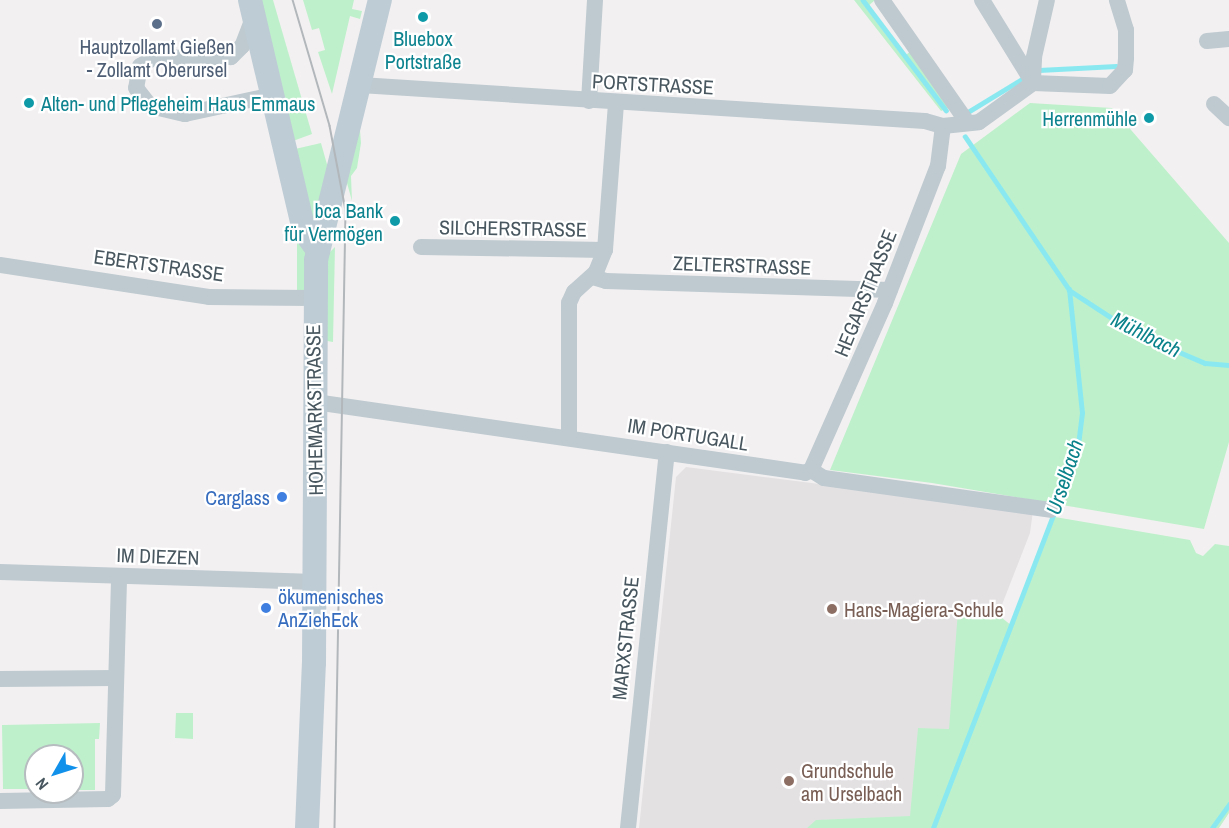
<!DOCTYPE html>
<html>
<head>
<meta charset="utf-8">
<style>
	body { margin:0 }
	#map { position:relative; width:1229px; height:828px; overflow:hidden; background:#f3f0f1; font-family:"Archivo Narrow",sans-serif }
	div>[style] { position:absolute }
	.education>* { inset:0; background:#e4e1e3 }
	.green>* { inset:0; background:#bef1cb }
	.stream>* { height:4.5px; margin:-2.25px; padding:0 2.25px; transform-origin:2.25px; border-radius:2.25px; background:#8ae9f0 }
	.street>* { height:16px; margin:-8px; padding:0 8px; transform-origin:8px; border-radius:8px; background:#becad0 }
	.secondary>* { height:24px; margin:-12px; padding:0 12px; transform-origin:12px; border-radius:12px; background:#beccd5 }
	.tram>* { height:1.5px; margin:-0.75px; padding:0 0.75px; transform-origin:0.75px; border-radius:0.75px; background:#b2b7bb }
	.dots>* { width:16px; height:16px; translate:-50% -50%; box-sizing:border-box; border:3px solid #fff; border-radius:50% }
	span { translate:-50% -50%; white-space:nowrap; text-align:center; line-height:1.15; -webkit-text-stroke:4.5px #fff; paint-order:stroke }
	.culture-label { font-size:20px; color:#0d838f }
	.left { translate:0 -50%; text-align:left }
	.right { translate:-100% -50%; text-align:right }
	.service-label { font-size:20px; color:#4e5e75 }
	.street-label { font-size:20px; color:#48575f }
	.shop-label { font-size:20px; color:#366cbe }
	.education-label { font-size:20px; color:#785e54 }
	.water-label { font-size:21px; color:#0a828a; font-style:italic }
	.north { position:absolute; left:24px; top:744px; width:60px; height:60px; box-sizing:border-box; background:#fff; border:2px solid #b6bcbf; border-radius:50%; rotate:231deg; font-size:16px; font-weight:700; line-height:24px; text-align:center; color:#48575f }
	.north::after { content:''; display:block; margin:auto; width:21px; height:27px; background:#1291eb; clip-path:polygon(50% 0,100% 100%,50% 72%,0 100%) }
</style>
</head>
<body>
<div id="map">
	<div class="education">
		<div style="clip-path:polygon(686px 467px,1033px 511px,1030px 533px,915px 828px,639px 828px,676px 477px)"></div>
	</div>
	<div class="green">
		<div style="clip-path:polygon(258px 0,273px 0,312px 134px,293px 141px)"></div>
		<div style="clip-path:polygon(303px 0,354px 0,352px 9px,362px 11px,360px 19px,350px 16px,332px 94px,318px 52px,325px 50px,319px 28px,312px 30px)"></div>
		<div style="clip-path:polygon(854px 0,875px 0,866px 8px,903px 57px,911px 51px,950px 107px,941px 111px)"></div>
		<div style="clip-path:polygon(1030px 103px,1112px 108px,1229px 243px,1229px 442px,1204px 529px,932px 483px,830px 470px,961px 154px)"></div>
		<div style="clip-path:polygon(356px 129px,360px 130px,361px 143px,357px 168px,351px 176px,352px 201px,345px 176px)"></div>
		<div style="clip-path:polygon(321px 143px,328px 168px,315px 220px,311px 218px,295px 149px)"></div>
		<div style="clip-path:polygon(297px 236px,310px 252px,306px 291px,297px 291px)"></div>
		<div style="clip-path:polygon(335px 247px,333px 342px,321px 340px,325px 257px)"></div>
		<div style="clip-path:polygon(1055px 517px,1190px 540px,1196px 553px,1203px 556px,1215px 544px,1229px 546px,1229px 813px,1219px 828px,807px 828px,816px 820px,910px 816px,918px 728px,949px 729px,958px 610px,996px 613px,1012px 626px)"></div>
		<div style="clip-path:polygon(176px 713px,193px 713px,193px 739px,175px 738px)"></div>
		<div style="clip-path:polygon(100px 723px,99px 739px,95px 739px,95px 790px,72px 790px,72px 756px,36px 756px,36px 789px,3px 789px,2px 725px)"></div>
	</div>
	<div class="stream">
		<div style="left:863px;top:0;width:138px;rotate:53deg"></div>
		<div style="left:1039px;top:70px;width:77px;rotate:-3deg"></div>
		<div style="left:968px;top:112px;width:63px;rotate:-31.4deg"></div>
		<div style="left:1069px;top:290px;width:79px;rotate:33.1deg"></div>
		<div style="left:1135px;top:333px;width:76px;rotate:23.2deg"></div>
		<div style="left:1205px;top:363px;width:24px;rotate:5deg"></div>
		<div style="left:933px;top:828px;width:402px;rotate:-69deg"></div>
		<div style="left:1077px;top:453px;width:40px;rotate:-82.9deg"></div>
		<div style="left:1082px;top:413px;width:124px;rotate:-96deg"></div>
		<div style="left:1069px;top:290px;width:185px;rotate:-124.2deg"></div>
		<div style="left:1212px;top:828px;width:29px;rotate:-54deg"></div>
	</div>
	<div class="street">
		<div style="left:882px;top:0;width:149px;rotate:55.1deg"></div>
		<div style="left:982px;top:0;width:97px;rotate:58.4deg"></div>
		<div style="left:253px;top:18px;width:30px;rotate:111deg"></div>
		<div style="left:242px;top:46px;width:16px;rotate:135deg"></div>
		<div style="left:231px;top:57px;width:78px;rotate:179.3deg"></div>
		<div style="left:153px;top:58px;width:15px;rotate:148deg"></div>
		<div style="left:140px;top:66px;width:22px;rotate:100deg"></div>
		<div style="left:136px;top:88px;width:23px;rotate:52deg"></div>
		<div style="left:150px;top:106px;width:36px;rotate:13deg"></div>
		<div style="left:185px;top:114px;width:90px;rotate:-12.2deg"></div>
		<div style="left:1207px;top:41px;width:22px;rotate:-5deg"></div>
		<div style="left:1033px;top:79px;width:22px;rotate:-87deg"></div>
		<div style="left:1034px;top:57px;width:58px;rotate:-77.2deg"></div>
		<div style="left:360px;top:85px;width:566px;rotate:3.65deg"></div>
		<div style="left:925px;top:121px;width:19px;rotate:16deg"></div>
		<div style="left:943px;top:126px;width:36px;rotate:-6deg"></div>
		<div style="left:979px;top:122px;width:67px;rotate:-35.8deg"></div>
		<div style="left:1033px;top:83px;width:77px;rotate:2.2deg"></div>
		<div style="left:1110px;top:86px;width:22px;rotate:-47deg"></div>
		<div style="left:1125px;top:70px;width:12px;rotate:-85deg"></div>
		<div style="left:1126px;top:58px;width:28px;rotate:-90deg"></div>
		<div style="left:1126px;top:30px;width:31px;rotate:-107deg"></div>
		<div style="left:589px;top:101px;width:101px;rotate:-86.6deg"></div>
		<div style="left:1214px;top:104px;width:21px;rotate:43deg"></div>
		<div style="left:421px;top:247px;width:184px;rotate:0.9deg"></div>
		<div style="left:0;top:265px;width:211px;rotate:8.7deg"></div>
		<div style="left:209px;top:297px;width:104px;rotate:0.6deg"></div>
		<div style="left:593px;top:277px;width:14px;rotate:17deg"></div>
		<div style="left:606px;top:281px;width:284px;rotate:1.8deg"></div>
		<div style="left:315px;top:402px;width:495px;rotate:8.2deg"></div>
		<div style="left:805px;top:473px;width:7px;rotate:-27deg"></div>
		<div style="left:811px;top:470px;width:15px;rotate:32deg"></div>
		<div style="left:824px;top:478px;width:229px;rotate:8deg"></div>
		<div style="left:569px;top:437px;width:134px;rotate:-90deg"></div>
		<div style="left:569px;top:303px;width:12px;rotate:-66deg"></div>
		<div style="left:574px;top:292px;width:30px;rotate:-42deg"></div>
		<div style="left:596px;top:272px;width:24px;rotate:-68deg"></div>
		<div style="left:605px;top:250px;width:147px;rotate:-85.7deg"></div>
		<div style="left:811px;top:470px;width:183px;rotate:-66.1deg"></div>
		<div style="left:885px;top:303px;width:147px;rotate:-68.9deg"></div>
		<div style="left:938px;top:166px;width:40px;rotate:-82.9deg"></div>
		<div style="left:0;top:572px;width:315px;rotate:1.8deg"></div>
		<div style="left:0;top:679px;width:116px;rotate:-0.5deg"></div>
		<div style="left:0;top:801px;width:108px;rotate:-1.1deg"></div>
		<div style="left:108px;top:799px;width:6px;rotate:-39deg"></div>
		<div style="left:113px;top:795px;width:219px;rotate:-88.4deg"></div>
		<div style="left:628px;top:828px;width:378px;rotate:-84.1deg"></div>
	</div>
	<div class="secondary">
		<div style="left:250px;top:0;width:237px;rotate:76.8deg"></div>
		<div style="left:304px;top:231px;width:24px;rotate:54deg"></div>
		<div style="left:307px;top:828px;width:165px;rotate:-87.6deg"></div>
		<div style="left:314px;top:663px;width:403px;rotate:-89.7deg"></div>
		<div style="left:316px;top:260px;width:268px;rotate:-76.2deg"></div>
	</div>
	<div class="tram">
		<div style="left:293px;top:0;width:131px;rotate:73.6deg"></div>
		<div style="left:330px;top:126px;width:86px;rotate:79.3deg"></div>
		<div style="left:346px;top:211px;width:617px;rotate:91.02deg"></div>
	</div>
	<div class="dots">
		<div style="left:423px;top:17px;background:#0f9aa8"></div>
		<div style="left:157px;top:24px;background:#5c6f8a"></div>
		<div style="left:29px;top:103px;background:#0f9aa8"></div>
		<div style="left:1149px;top:118px;background:#0f9aa8"></div>
		<div style="left:395px;top:221px;background:#0f9aa8"></div>
		<div style="left:282px;top:497px;background:#3f7fe0"></div>
		<div style="left:266px;top:608px;background:#3f7fe0"></div>
		<div style="left:832px;top:609px;background:#8d6e63"></div>
		<div style="left:789px;top:781px;background:#8d6e63"></div>
	</div>
	<div class="culture-label">
		<span style="left:423px;top:50px">Bluebox<br>Portstraße</span>
		<span class="left" style="left:41px;top:103px">Alten- und Pflegeheim Haus Emmaus</span>
		<span class="right" style="left:1137px;top:118px">Herrenmühle</span>
		<span class="right" style="left:383px;top:222px">bca Bank<br>für Vermögen</span>
	</div>
	<div class="service-label">
		<span style="left:157px;top:58px">Hauptzollamt Gießen<br>- Zollamt Oberursel</span>
	</div>
	<div class="street-label">
		<span style="left:653px;top:84px;rotate:3deg">PORTSTRASSE</span>
		<span style="left:513px;top:228px;rotate:1deg">SILCHERSTRASSE</span>
		<span style="left:159px;top:265px;rotate:8deg">EBERTSTRASSE</span>
		<span style="left:742px;top:265px;rotate:2deg">ZELTERSTRASSE</span>
		<span style="left:865px;top:293px;rotate:-68deg">HEGARSTRASSE</span>
		<span style="left:314px;top:410px;rotate:-91deg">HOHEMARKSTRASSE</span>
		<span style="left:688px;top:434px;rotate:9deg">IM PORTUGALL</span>
		<span style="left:158px;top:556px;rotate:2deg">IM DIEZEN</span>
		<span style="left:625px;top:638px;rotate:-84deg">MARXSTRASSE</span>
	</div>
	<div class="shop-label">
		<span class="right" style="left:270px;top:497px">Carglass</span>
		<span class="left" style="left:278px;top:608px">ökumenisches<br>AnZiehEck</span>
	</div>
	<div class="education-label">
		<span class="left" style="left:844px;top:609px">Hans-Magiera-Schule</span>
		<span class="left" style="left:801px;top:782px">Grundschule<br>am Urselbach</span>
	</div>
	<div class="water-label">
		<span style="left:1146px;top:335px;rotate:27deg">Mühlbach</span>
		<span style="left:1065px;top:477px;rotate:-72deg">Urselbach</span>
	</div>
	<div class="north">N</div>
</div>
</body>
</html>
